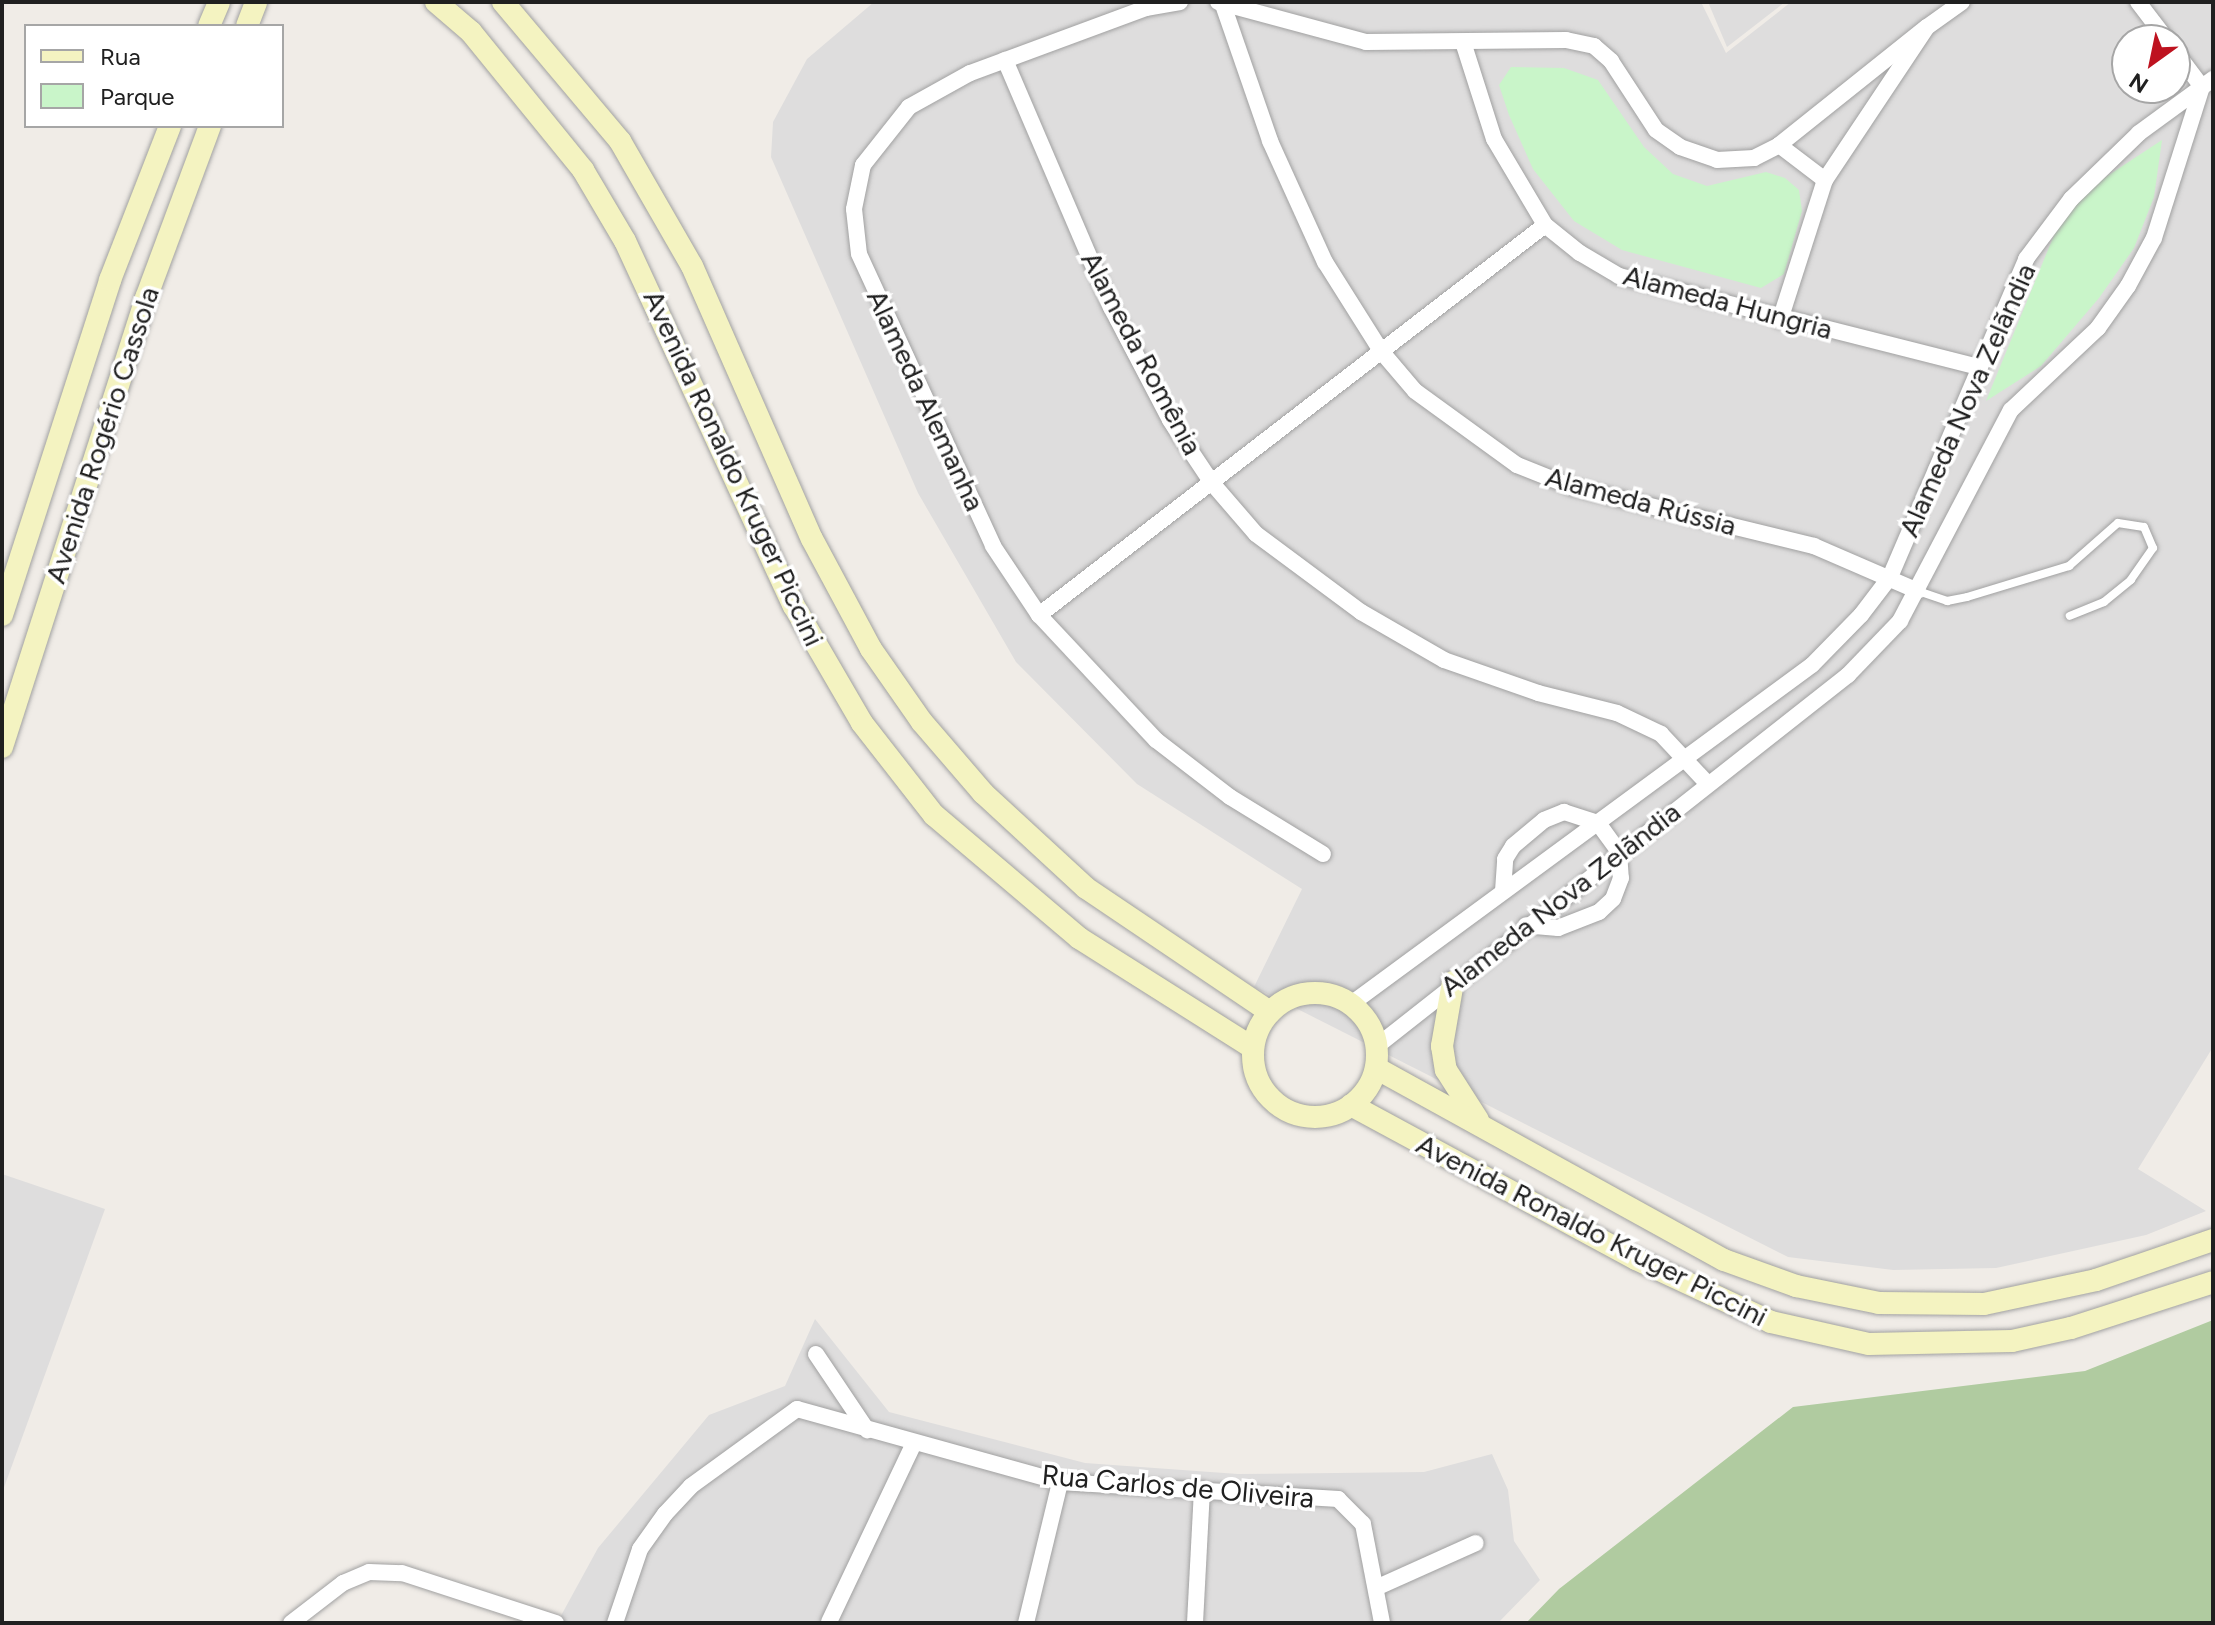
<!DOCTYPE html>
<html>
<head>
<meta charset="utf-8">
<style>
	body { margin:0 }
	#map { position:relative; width:2215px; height:1625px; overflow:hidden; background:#f0ece7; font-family:Figtree,sans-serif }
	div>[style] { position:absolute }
	.residential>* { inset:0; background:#dedddd }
	.forest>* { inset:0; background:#b0cba0 }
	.park>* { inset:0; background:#c9f5c9 }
	.roads { filter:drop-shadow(0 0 2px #a1a1a1) drop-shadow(0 0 2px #a1a1a1) }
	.service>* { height:8px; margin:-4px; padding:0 4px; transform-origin:4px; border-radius:4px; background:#fff }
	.minor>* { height:16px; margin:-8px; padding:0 8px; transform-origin:8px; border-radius:8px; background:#fff }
	.secondary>* { height:22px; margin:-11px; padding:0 11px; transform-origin:11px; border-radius:11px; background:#f4f3c1 }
	.secondary>.ring { margin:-11px; padding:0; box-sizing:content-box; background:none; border:22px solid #f4f3c1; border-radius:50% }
	span { translate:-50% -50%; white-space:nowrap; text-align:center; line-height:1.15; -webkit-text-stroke:7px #fff; paint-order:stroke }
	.street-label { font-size:28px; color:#202020 }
	.frame { position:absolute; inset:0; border:4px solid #202020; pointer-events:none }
	.legend { position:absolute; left:24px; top:24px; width:260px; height:104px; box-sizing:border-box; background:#fff; border:2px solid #a6a6a6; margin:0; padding:10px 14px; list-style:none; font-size:24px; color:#202020 }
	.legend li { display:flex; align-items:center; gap:16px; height:40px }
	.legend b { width:40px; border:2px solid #a6a6a6 }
	.north { position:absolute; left:2111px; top:24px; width:80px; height:80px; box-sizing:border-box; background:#fff; border:2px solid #a6a6a6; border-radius:50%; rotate:213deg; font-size:22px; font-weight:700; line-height:32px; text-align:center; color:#202020 }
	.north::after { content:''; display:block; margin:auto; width:28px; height:36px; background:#be121f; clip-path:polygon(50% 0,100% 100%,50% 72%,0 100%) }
</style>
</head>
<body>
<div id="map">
	<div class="residential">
		<div style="clip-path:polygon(evenodd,874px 2px,1701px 2px,1726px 53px,1791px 2px,2213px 2px,2213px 1047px,2138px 1169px,2206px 1211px,2146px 1235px,1996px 1268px,1893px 1270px,1788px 1257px,1254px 987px,1302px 889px,1137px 784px,1016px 662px,918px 493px,771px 157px,773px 122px,807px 59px,874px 2px,2127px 40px,2175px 40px,2175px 88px,2127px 88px,2127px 40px)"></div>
		<div style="clip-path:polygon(1708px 2px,1785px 2px,1727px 47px)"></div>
		<div style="clip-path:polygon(2px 1174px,105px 1209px,2px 1493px)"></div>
		<div style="clip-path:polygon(815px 1319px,889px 1412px,1085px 1463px,1238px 1474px,1424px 1472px,1492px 1454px,1508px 1490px,1514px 1541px,1540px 1580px,1498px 1623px,557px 1623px,598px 1548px,709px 1415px,785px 1386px)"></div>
	</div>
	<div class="forest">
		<div style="clip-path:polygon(2213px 1320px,2213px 1623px,1526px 1623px,1559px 1589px,1793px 1407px,2085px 1371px)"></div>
	</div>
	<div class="park">
		<div style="clip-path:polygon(1511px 67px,1564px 68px,1598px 80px,1644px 147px,1673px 174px,1707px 186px,1766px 172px,1785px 178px,1799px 190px,1802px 211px,1784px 274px,1761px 288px,1622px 250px,1574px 221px,1533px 169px,1509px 115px,1499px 85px)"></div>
		<div style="clip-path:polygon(2162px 140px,2154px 197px,2134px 248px,2099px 298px,2041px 366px,1986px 401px,2059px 223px,2095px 184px)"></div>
	</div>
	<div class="roads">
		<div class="service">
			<div style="left:1918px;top:591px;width:31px;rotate:19deg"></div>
			<div style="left:1947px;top:601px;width:20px;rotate:-11deg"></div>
			<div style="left:1967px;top:597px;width:107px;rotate:-16.9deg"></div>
			<div style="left:2069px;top:566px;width:65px;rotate:-41.3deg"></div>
			<div style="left:2118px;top:523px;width:26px;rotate:9deg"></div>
			<div style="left:2144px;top:527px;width:23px;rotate:67deg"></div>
			<div style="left:2153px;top:548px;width:39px;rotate:125deg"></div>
			<div style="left:2131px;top:580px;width:35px;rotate:141deg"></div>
			<div style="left:2104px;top:602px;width:37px;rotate:158deg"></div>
		</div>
		<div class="minor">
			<div style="left:1180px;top:2px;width:35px;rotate:170deg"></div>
			<div style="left:1146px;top:8px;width:188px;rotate:159.7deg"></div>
			<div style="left:970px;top:73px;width:70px;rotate:150.9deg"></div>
			<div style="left:909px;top:107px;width:74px;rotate:128.4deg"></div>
			<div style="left:863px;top:165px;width:45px;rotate:101.6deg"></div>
			<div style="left:854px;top:209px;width:45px;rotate:83.7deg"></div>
			<div style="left:859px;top:254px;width:321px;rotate:65.3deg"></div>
			<div style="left:993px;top:546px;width:83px;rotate:56.3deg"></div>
			<div style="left:1039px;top:615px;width:171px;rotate:46.9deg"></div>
			<div style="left:1156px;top:740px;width:93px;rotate:37.6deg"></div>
			<div style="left:1230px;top:797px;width:109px;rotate:31.5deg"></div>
			<div style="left:1218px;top:2px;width:153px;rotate:15.1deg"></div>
			<div style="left:1366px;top:42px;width:200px;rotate:-0.6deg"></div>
			<div style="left:1566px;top:40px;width:29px;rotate:12deg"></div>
			<div style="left:1594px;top:46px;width:23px;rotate:41deg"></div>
			<div style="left:1611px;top:61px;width:82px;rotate:56.9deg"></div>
			<div style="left:1656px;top:130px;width:29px;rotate:35deg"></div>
			<div style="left:1680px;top:147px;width:39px;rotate:19deg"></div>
			<div style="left:1717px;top:160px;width:37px;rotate:-3deg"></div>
			<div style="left:1754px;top:158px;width:28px;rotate:-27deg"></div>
			<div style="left:1779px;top:145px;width:189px;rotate:-38.6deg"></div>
			<div style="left:1222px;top:2px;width:147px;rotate:70.9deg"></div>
			<div style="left:1270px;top:141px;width:133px;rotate:65.6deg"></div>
			<div style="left:1325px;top:262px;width:105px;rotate:57.8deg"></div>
			<div style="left:1381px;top:351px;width:52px;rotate:49.6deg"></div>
			<div style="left:1415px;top:391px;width:126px;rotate:36deg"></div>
			<div style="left:1517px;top:465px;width:59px;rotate:21.8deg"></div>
			<div style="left:1572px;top:487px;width:249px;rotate:13.7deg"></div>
			<div style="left:1814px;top:546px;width:113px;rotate:23.4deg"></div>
			<div style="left:2138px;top:2px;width:48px;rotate:52.7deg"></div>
			<div style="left:1463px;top:42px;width:102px;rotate:72.3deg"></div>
			<div style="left:1494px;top:139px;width:100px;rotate:59.3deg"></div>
			<div style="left:1545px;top:225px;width:45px;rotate:38.7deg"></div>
			<div style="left:1580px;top:253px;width:45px;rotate:30.5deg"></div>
			<div style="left:1619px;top:276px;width:371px;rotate:14.2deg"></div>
			<div style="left:2175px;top:51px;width:45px;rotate:53.1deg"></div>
			<div style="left:1005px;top:60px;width:269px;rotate:66.8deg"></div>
			<div style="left:1111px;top:307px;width:127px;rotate:62.4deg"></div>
			<div style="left:1170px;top:420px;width:76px;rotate:56.3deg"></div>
			<div style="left:1212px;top:483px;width:67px;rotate:49.2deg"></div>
			<div style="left:1256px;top:534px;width:131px;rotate:36.6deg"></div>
			<div style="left:1361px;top:612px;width:96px;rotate:30deg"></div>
			<div style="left:1444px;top:660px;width:100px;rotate:19.3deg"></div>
			<div style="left:1538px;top:693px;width:81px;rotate:14.2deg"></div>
			<div style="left:1617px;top:713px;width:49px;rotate:25.5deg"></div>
			<div style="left:1661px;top:734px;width:67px;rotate:46.8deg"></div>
			<div style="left:1779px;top:145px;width:58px;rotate:37.3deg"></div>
			<div style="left:1780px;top:320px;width:147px;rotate:-72.2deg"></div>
			<div style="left:1825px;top:180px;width:184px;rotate:-56.3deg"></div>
			<div style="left:1927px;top:27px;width:43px;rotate:-35.5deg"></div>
			<div style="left:1039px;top:615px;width:639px;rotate:-37.62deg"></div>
			<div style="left:1503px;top:891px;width:32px;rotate:-86deg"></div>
			<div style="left:1505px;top:859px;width:15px;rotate:-58deg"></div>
			<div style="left:1513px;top:846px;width:40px;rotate:-40deg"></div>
			<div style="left:1544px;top:820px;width:22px;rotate:-22deg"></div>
			<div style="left:1564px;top:812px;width:36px;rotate:18deg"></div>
			<div style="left:1598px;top:823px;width:36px;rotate:54deg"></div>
			<div style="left:1619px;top:852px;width:26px;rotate:86deg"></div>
			<div style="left:1621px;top:878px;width:22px;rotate:111deg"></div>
			<div style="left:1613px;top:899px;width:19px;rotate:137deg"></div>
			<div style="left:1599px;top:912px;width:44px;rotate:158.7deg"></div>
			<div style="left:1558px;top:928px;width:32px;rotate:-175deg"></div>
			<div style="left:1351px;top:1004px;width:572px;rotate:-36.33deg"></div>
			<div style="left:1812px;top:665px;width:70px;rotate:-45.6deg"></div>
			<div style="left:1861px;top:615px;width:48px;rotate:-52.7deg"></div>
			<div style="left:1890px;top:577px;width:346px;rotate:-66.8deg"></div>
			<div style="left:2026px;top:259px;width:75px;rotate:-53.1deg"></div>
			<div style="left:2071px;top:199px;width:95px;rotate:-44.1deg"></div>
			<div style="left:2139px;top:133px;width:92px;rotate:-36.1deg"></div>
			<div style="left:1377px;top:1046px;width:600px;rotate:-38.23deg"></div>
			<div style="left:1848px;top:675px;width:75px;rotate:-46.1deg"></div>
			<div style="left:1900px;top:621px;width:238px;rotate:-62.3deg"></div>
			<div style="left:2011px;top:410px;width:120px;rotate:-43.3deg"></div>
			<div style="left:2098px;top:328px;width:52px;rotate:-54.5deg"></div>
			<div style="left:2128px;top:286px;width:55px;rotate:-61.6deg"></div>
			<div style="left:2154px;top:238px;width:158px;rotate:-72.4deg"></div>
			<div style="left:816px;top:1354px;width:92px;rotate:56.1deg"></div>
			<div style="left:1378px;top:1587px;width:107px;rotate:-24.2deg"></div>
			<div style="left:829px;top:1622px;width:196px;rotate:-64.6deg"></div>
			<div style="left:291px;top:1623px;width:66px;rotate:-37.6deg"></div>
			<div style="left:343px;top:1583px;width:28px;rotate:-23deg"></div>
			<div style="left:369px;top:1572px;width:33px;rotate:2deg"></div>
			<div style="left:402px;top:1573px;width:162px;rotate:18deg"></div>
			<div style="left:615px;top:1623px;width:78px;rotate:-71.3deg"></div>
			<div style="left:640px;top:1549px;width:43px;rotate:-54.5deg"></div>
			<div style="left:665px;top:1514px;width:38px;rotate:-47deg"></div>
			<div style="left:691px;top:1486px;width:131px;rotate:-36deg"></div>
			<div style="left:797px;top:1409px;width:273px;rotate:15.5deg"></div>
			<div style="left:1060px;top:1482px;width:279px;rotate:3.5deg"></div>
			<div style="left:1338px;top:1499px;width:35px;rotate:45deg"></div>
			<div style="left:1363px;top:1524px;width:101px;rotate:79.1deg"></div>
			<div style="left:1026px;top:1623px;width:145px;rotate:-76.4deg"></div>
			<div style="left:1195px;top:1623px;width:134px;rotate:-87deg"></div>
		</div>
		<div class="secondary">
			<div style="left:436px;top:2px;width:46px;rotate:40.6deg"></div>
			<div style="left:471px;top:32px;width:178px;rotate:50.9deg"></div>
			<div style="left:583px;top:170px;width:82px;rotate:59.4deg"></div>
			<div style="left:625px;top:241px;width:402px;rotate:65.2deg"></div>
			<div style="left:794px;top:606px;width:135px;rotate:59.8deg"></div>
			<div style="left:862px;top:723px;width:117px;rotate:52deg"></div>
			<div style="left:934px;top:815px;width:190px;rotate:40.3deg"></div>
			<div style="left:1079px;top:938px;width:206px;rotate:32.3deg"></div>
			<div style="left:503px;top:2px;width:182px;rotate:49.9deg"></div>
			<div style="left:620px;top:141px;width:144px;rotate:60.1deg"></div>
			<div style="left:692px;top:266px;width:298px;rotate:66.3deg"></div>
			<div style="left:812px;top:539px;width:125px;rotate:61.8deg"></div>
			<div style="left:871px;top:649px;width:89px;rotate:55.1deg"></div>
			<div style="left:922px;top:722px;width:94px;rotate:49.3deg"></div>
			<div style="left:983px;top:793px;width:140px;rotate:42.7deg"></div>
			<div style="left:1086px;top:888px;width:222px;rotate:34deg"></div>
			<div style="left:209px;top:26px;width:26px;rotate:-67deg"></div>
			<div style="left:247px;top:26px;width:26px;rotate:-69deg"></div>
			<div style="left:2px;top:615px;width:352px;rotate:-72.1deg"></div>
			<div style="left:110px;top:280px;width:165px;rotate:-68.7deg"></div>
			<div style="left:2px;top:747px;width:472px;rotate:-72.2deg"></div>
			<div style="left:146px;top:298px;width:184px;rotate:-69.6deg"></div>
			<div style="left:1453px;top:982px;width:65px;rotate:99.8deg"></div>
			<div style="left:1442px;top:1046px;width:24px;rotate:81deg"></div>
			<div style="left:1446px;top:1070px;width:59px;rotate:57.4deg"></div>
			<div class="ring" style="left:1253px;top:993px;width:102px;height:102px"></div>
			<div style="left:1376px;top:1068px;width:397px;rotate:28.9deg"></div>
			<div style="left:1724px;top:1260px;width:77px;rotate:19.9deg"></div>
			<div style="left:1796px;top:1286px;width:85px;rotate:11.6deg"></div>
			<div style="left:1879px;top:1303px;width:105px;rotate:0.5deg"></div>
			<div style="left:1984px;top:1304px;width:115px;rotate:-12.1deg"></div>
			<div style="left:2096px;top:1280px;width:124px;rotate:-18.9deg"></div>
			<div style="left:1351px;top:1105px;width:324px;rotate:28.4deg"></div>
			<div style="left:1636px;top:1259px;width:149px;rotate:25deg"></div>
			<div style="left:1771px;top:1322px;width:100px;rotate:12.7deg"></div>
			<div style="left:1869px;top:1344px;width:143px;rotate:-1.2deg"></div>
			<div style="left:2012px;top:1341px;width:60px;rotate:-12.4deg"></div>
			<div style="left:2071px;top:1328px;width:149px;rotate:-17.9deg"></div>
		</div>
	</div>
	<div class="street-label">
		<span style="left:1728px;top:302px;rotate:15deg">Alameda Hungria</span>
		<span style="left:1142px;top:353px;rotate:62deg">Alameda Romênia</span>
		<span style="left:926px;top:400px;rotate:65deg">Alameda Alemanha</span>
		<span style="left:1967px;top:400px;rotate:-66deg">Alameda Nova Zelãndia</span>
		<span style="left:102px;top:435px;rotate:-72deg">Avenida Rogério Cassola</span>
		<span style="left:734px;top:468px;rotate:65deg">Avenida Ronaldo Kruger Piccini</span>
		<span style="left:1641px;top:501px;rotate:15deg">Alameda Rússia</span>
		<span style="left:1560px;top:899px;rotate:-38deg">Alameda Nova Zelãndia</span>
		<span style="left:1592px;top:1230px;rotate:27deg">Avenida Ronaldo Kruger Piccini</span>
		<span style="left:1178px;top:1486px;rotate:5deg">Rua Carlos de Oliveira</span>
	</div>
	<div class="frame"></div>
	<ul class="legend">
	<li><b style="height:10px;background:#f4f3c1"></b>Rua</li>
	<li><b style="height:22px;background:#c9f5c9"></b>Parque</li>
	</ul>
	<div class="north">N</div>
</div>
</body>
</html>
